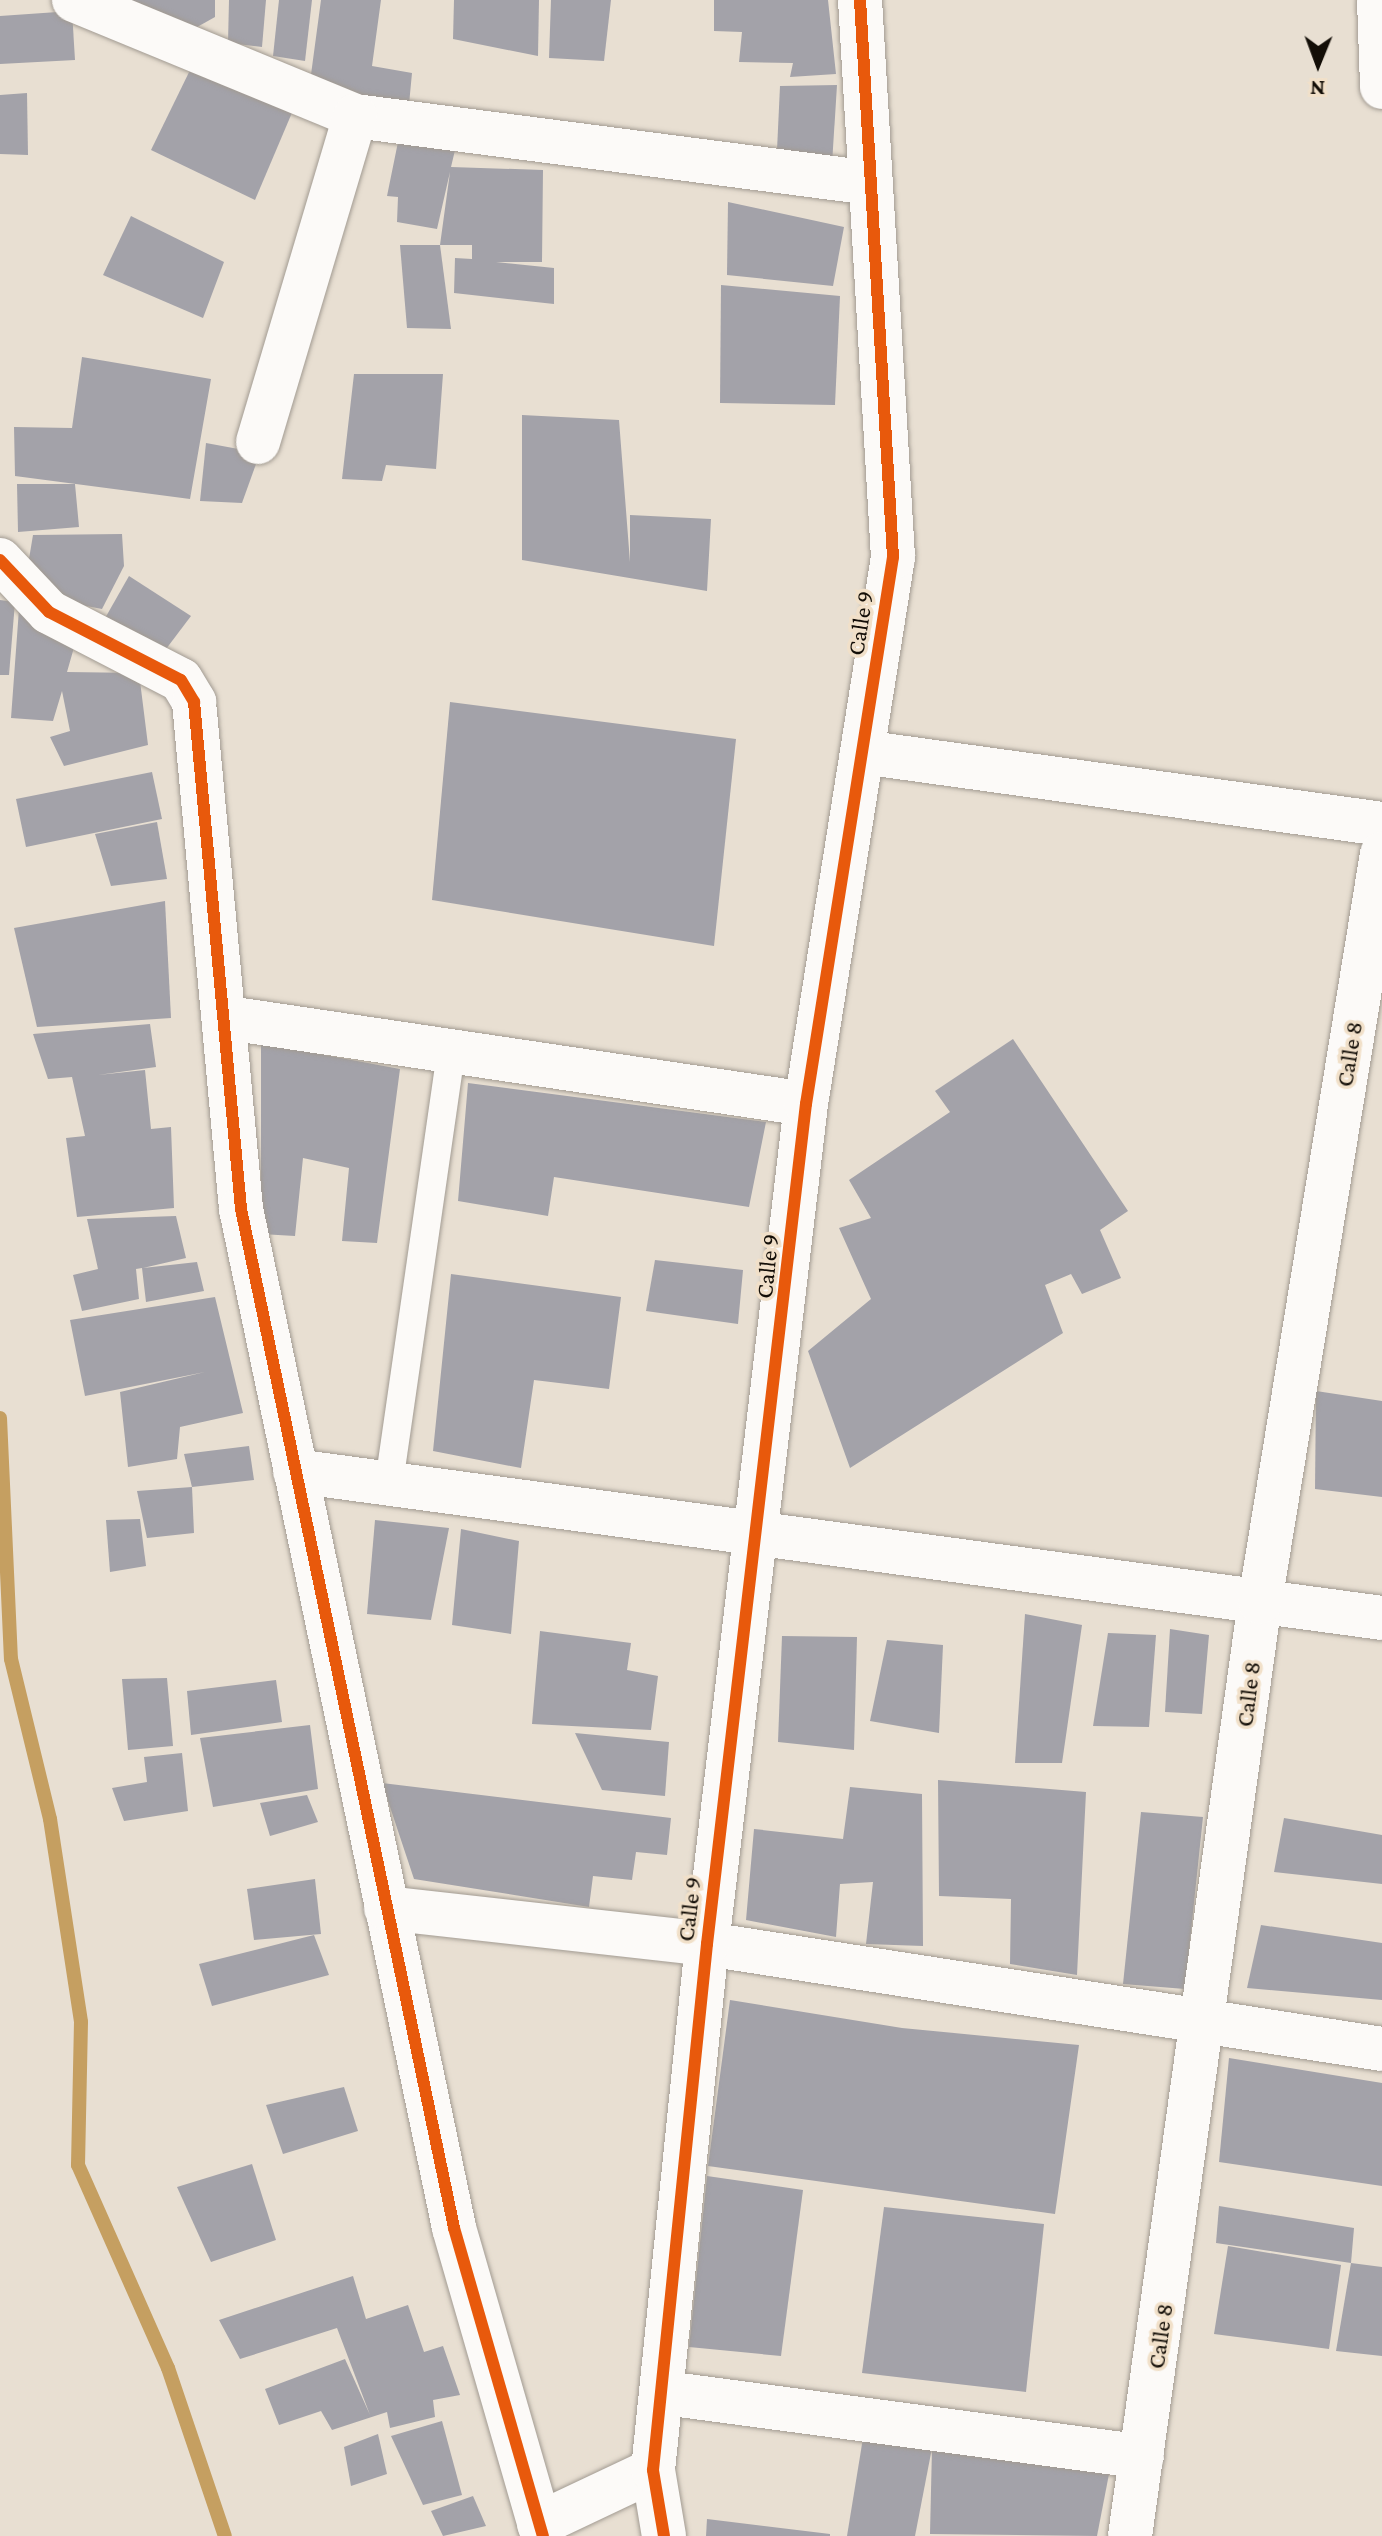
<!DOCTYPE html>
<html>
<head>
<meta charset="utf-8">
<style>
	body { margin:0 }
	#map { position:relative; width:1382px; height:2536px; overflow:hidden; background:#e8dfd2; font-family:"Crimson Pro",serif }
	div>[style] { position:absolute }
	.stream>* { height:14px; margin:-7px; padding:0 7px; transform-origin:7px; border-radius:7px; background:#c59f61 }
	.building>* { inset:0; background:#a3a2a9 }
	.roads { filter:drop-shadow(0 0 2px #a29b92) drop-shadow(0 0 2px #a29b92) }
	.lane>* { height:28px; margin:-14px; padding:0 14px; transform-origin:14px; border-radius:14px; background:#fcfaf8 }
	.street>* { height:44px; margin:-22px; padding:0 22px; transform-origin:22px; border-radius:22px; background:#fcfaf8 }
	.cycleway>* { height:12px; margin:-6px; padding:0 6px; transform-origin:6px; border-radius:6px; background:#e8590c }
	span { translate:-50% -50%; white-space:nowrap; text-align:center; line-height:1.15; -webkit-text-stroke:7px #f1e0c9; paint-order:stroke }
	.street-label { font-size:24px; color:#130e07 }
	.north { position:absolute; left:1278px; top:24px; width:80px; height:80px; -webkit-text-stroke:6px #f1e0c9; paint-order:stroke; rotate:181deg; font-size:22px; font-weight:700; line-height:32px; text-align:center; color:#130e07 }
	.north::after { content:''; display:block; margin:auto; width:28px; height:36px; background:#130e07; clip-path:polygon(50% 0,100% 100%,50% 72%,0 100%) }
</style>
</head>
<body>
<div id="map">
	<div class="stream">
		<div style="left:0;top:1418px;width:241px;rotate:87.4deg"></div>
		<div style="left:11px;top:1659px;width:165px;rotate:76.3deg"></div>
		<div style="left:50px;top:1819px;width:205px;rotate:81.3deg"></div>
		<div style="left:81px;top:2022px;width:143px;rotate:91.2deg"></div>
		<div style="left:78px;top:2165px;width:222px;rotate:66.1deg"></div>
		<div style="left:168px;top:2368px;width:177px;rotate:71.3deg"></div>
	</div>
	<div class="building">
		<div style="clip-path:polygon(121px 0,215px 0,215px 17px,190px 31px)"></div>
		<div style="clip-path:polygon(229px 0,266px 0,262px 47px,228px 43px)"></div>
		<div style="clip-path:polygon(279px 0,312px 0,305px 61px,273px 56px)"></div>
		<div style="clip-path:polygon(321px 0,381px 0,372px 66px,412px 73px,408px 115px,310px 82px)"></div>
		<div style="clip-path:polygon(454px 0,539px 0,538px 56px,453px 39px)"></div>
		<div style="clip-path:polygon(551px 0,611px 0,604px 61px,549px 58px)"></div>
		<div style="clip-path:polygon(714px 0,828px 0,836px 74px,790px 77px,793px 63px,739px 62px,742px 32px,714px 31px)"></div>
		<div style="clip-path:polygon(72px 11px,75px 60px,0 64px,0 16px)"></div>
		<div style="clip-path:polygon(194px 62px,294px 108px,255px 200px,151px 150px)"></div>
		<div style="clip-path:polygon(837px 85px,832px 164px,777px 150px,780px 86px)"></div>
		<div style="clip-path:polygon(27px 93px,28px 155px,0 154px,0 95px)"></div>
		<div style="clip-path:polygon(398px 142px,456px 146px,451px 167px,543px 170px,542px 262px,496px 262px,554px 268px,554px 304px,454px 293px,455px 258px,472px 259px,472px 245px,440px 245px,450px 172px,437px 229px,397px 222px,398px 197px,387px 196px)"></div>
		<div style="clip-path:polygon(728px 202px,844px 227px,833px 286px,727px 275px)"></div>
		<div style="clip-path:polygon(131px 216px,224px 262px,203px 318px,103px 275px)"></div>
		<div style="clip-path:polygon(400px 245px,440px 245px,451px 329px,407px 328px)"></div>
		<div style="clip-path:polygon(721px 285px,840px 296px,835px 405px,720px 403px)"></div>
		<div style="clip-path:polygon(82px 357px,211px 379px,190px 499px,15px 476px,14px 427px,72px 428px)"></div>
		<div style="clip-path:polygon(354px 374px,443px 374px,436px 469px,386px 465px,382px 481px,342px 479px)"></div>
		<div style="clip-path:polygon(522px 415px,619px 420px,630px 562px,630px 515px,711px 519px,707px 591px,522px 560px)"></div>
		<div style="clip-path:polygon(206px 443px,260px 453px,242px 503px,200px 501px)"></div>
		<div style="clip-path:polygon(17px 484px,75px 484px,79px 527px,18px 532px)"></div>
		<div style="clip-path:polygon(122px 534px,124px 566px,102px 609px,34px 596px,26px 577px,33px 535px)"></div>
		<div style="clip-path:polygon(129px 576px,191px 616px,163px 653px,104px 620px)"></div>
		<div style="clip-path:polygon(0 600px,15px 602px,9px 675px,0 675px)"></div>
		<div style="clip-path:polygon(19px 609px,79px 630px,67px 672px,139px 673px,148px 745px,64px 766px,50px 737px,70px 731px,62px 691px,53px 721px,11px 718px)"></div>
		<div style="clip-path:polygon(450px 702px,736px 739px,714px 946px,432px 900px)"></div>
		<div style="clip-path:polygon(152px 772px,162px 819px,26px 847px,16px 799px)"></div>
		<div style="clip-path:polygon(157px 822px,167px 879px,111px 886px,95px 834px)"></div>
		<div style="clip-path:polygon(165px 901px,171px 1018px,37px 1027px,14px 928px)"></div>
		<div style="clip-path:polygon(150px 1024px,156px 1067px,98px 1075px,145px 1070px,151px 1129px,171px 1127px,174px 1208px,77px 1217px,66px 1138px,85px 1136px,72px 1077px,48px 1079px,33px 1034px)"></div>
		<div style="clip-path:polygon(1013px 1039px,1128px 1211px,1100px 1230px,1121px 1278px,1082px 1294px,1071px 1274px,1045px 1285px,1063px 1333px,850px 1468px,808px 1351px,871px 1299px,839px 1228px,871px 1218px,849px 1180px,950px 1112px,935px 1091px)"></div>
		<div style="clip-path:polygon(261px 1043px,400px 1069px,377px 1243px,342px 1241px,349px 1168px,303px 1158px,295px 1236px,261px 1234px)"></div>
		<div style="clip-path:polygon(468px 1083px,766px 1122px,749px 1207px,554px 1177px,548px 1216px,458px 1201px)"></div>
		<div style="clip-path:polygon(176px 1216px,186px 1258px,143px 1268px,197px 1262px,204px 1291px,146px 1302px,142px 1268px,136px 1269px,139px 1299px,82px 1311px,73px 1275px,98px 1269px,87px 1219px)"></div>
		<div style="clip-path:polygon(655px 1260px,743px 1270px,738px 1324px,646px 1311px)"></div>
		<div style="clip-path:polygon(451px 1274px,621px 1297px,609px 1389px,534px 1380px,521px 1468px,433px 1451px)"></div>
		<div style="clip-path:polygon(215px 1297px,243px 1413px,180px 1427px,177px 1459px,128px 1467px,120px 1392px,205px 1372px,85px 1396px,70px 1320px)"></div>
		<div style="clip-path:polygon(1316px 1391px,1382px 1401px,1382px 1497px,1315px 1489px)"></div>
		<div style="clip-path:polygon(249px 1446px,254px 1480px,192px 1487px,184px 1454px)"></div>
		<div style="clip-path:polygon(192px 1487px,194px 1533px,147px 1538px,137px 1491px)"></div>
		<div style="clip-path:polygon(140px 1519px,146px 1566px,110px 1572px,106px 1520px)"></div>
		<div style="clip-path:polygon(375px 1520px,449px 1528px,431px 1620px,367px 1614px)"></div>
		<div style="clip-path:polygon(461px 1529px,519px 1541px,511px 1634px,452px 1625px)"></div>
		<div style="clip-path:polygon(1025px 1614px,1082px 1625px,1062px 1763px,1015px 1763px)"></div>
		<div style="clip-path:polygon(1170px 1629px,1209px 1635px,1202px 1714px,1165px 1712px)"></div>
		<div style="clip-path:polygon(540px 1631px,631px 1643px,627px 1670px,658px 1676px,651px 1730px,532px 1724px)"></div>
		<div style="clip-path:polygon(1108px 1633px,1156px 1635px,1149px 1727px,1093px 1726px)"></div>
		<div style="clip-path:polygon(782px 1636px,857px 1637px,854px 1750px,778px 1742px)"></div>
		<div style="clip-path:polygon(887px 1640px,943px 1645px,939px 1733px,870px 1721px)"></div>
		<div style="clip-path:polygon(167px 1678px,173px 1746px,128px 1750px,122px 1679px)"></div>
		<div style="clip-path:polygon(276px 1680px,282px 1722px,191px 1735px,187px 1691px)"></div>
		<div style="clip-path:polygon(310px 1725px,318px 1789px,213px 1807px,200px 1738px)"></div>
		<div style="clip-path:polygon(575px 1733px,669px 1742px,665px 1796px,602px 1790px)"></div>
		<div style="clip-path:polygon(182px 1753px,188px 1811px,124px 1821px,112px 1788px,147px 1782px,144px 1757px)"></div>
		<div style="clip-path:polygon(938px 1780px,1086px 1792px,1077px 1975px,1010px 1964px,1011px 1899px,939px 1896px)"></div>
		<div style="clip-path:polygon(382px 1783px,671px 1818px,667px 1855px,636px 1852px,632px 1880px,593px 1876px,589px 1907px,414px 1879px)"></div>
		<div style="clip-path:polygon(850px 1787px,922px 1794px,923px 1946px,866px 1944px,873px 1882px,840px 1884px,836px 1937px,746px 1920px,754px 1829px,843px 1839px)"></div>
		<div style="clip-path:polygon(307px 1795px,318px 1822px,270px 1836px,260px 1803px)"></div>
		<div style="clip-path:polygon(1141px 1812px,1203px 1817px,1185px 1989px,1123px 1984px)"></div>
		<div style="clip-path:polygon(1284px 1818px,1382px 1835px,1382px 1884px,1274px 1872px)"></div>
		<div style="clip-path:polygon(315px 1879px,321px 1934px,254px 1940px,247px 1889px)"></div>
		<div style="clip-path:polygon(1261px 1925px,1382px 1943px,1382px 2000px,1247px 1988px)"></div>
		<div style="clip-path:polygon(314px 1935px,329px 1975px,212px 2006px,199px 1964px)"></div>
		<div style="clip-path:polygon(730px 2000px,902px 2028px,1079px 2045px,1055px 2214px,708px 2166px)"></div>
		<div style="clip-path:polygon(1229px 2058px,1382px 2083px,1382px 2186px,1219px 2162px)"></div>
		<div style="clip-path:polygon(344px 2087px,358px 2131px,283px 2154px,266px 2105px)"></div>
		<div style="clip-path:polygon(252px 2164px,276px 2240px,211px 2262px,177px 2187px)"></div>
		<div style="clip-path:polygon(707px 2176px,803px 2190px,781px 2356px,689px 2347px)"></div>
		<div style="clip-path:polygon(1219px 2206px,1354px 2228px,1351px 2263px,1216px 2243px)"></div>
		<div style="clip-path:polygon(884px 2207px,1044px 2224px,1026px 2392px,862px 2373px)"></div>
		<div style="clip-path:polygon(1228px 2246px,1341px 2265px,1329px 2349px,1214px 2334px)"></div>
		<div style="clip-path:polygon(1351px 2263px,1382px 2267px,1382px 2356px,1336px 2351px)"></div>
		<div style="clip-path:polygon(353px 2276px,366px 2319px,408px 2305px,424px 2352px,443px 2346px,460px 2395px,433px 2400px,435px 2417px,390px 2428px,387px 2412px,332px 2430px,321px 2411px,279px 2425px,265px 2389px,345px 2359px,370px 2415px,337px 2328px,240px 2359px,219px 2320px)"></div>
		<div style="clip-path:polygon(442px 2421px,462px 2495px,423px 2505px,391px 2436px)"></div>
		<div style="clip-path:polygon(378px 2434px,387px 2474px,351px 2486px,344px 2447px)"></div>
		<div style="clip-path:polygon(863px 2438px,932px 2448px,915px 2536px,847px 2536px)"></div>
		<div style="clip-path:polygon(932px 2448px,1109px 2474px,1097px 2536px,930px 2534px)"></div>
		<div style="clip-path:polygon(473px 2496px,486px 2526px,443px 2536px,431px 2511px)"></div>
		<div style="clip-path:polygon(707px 2519px,830px 2534px,830px 2536px,706px 2536px)"></div>
	</div>
	<div class="roads">
		<div class="lane">
			<div style="left:389px;top:1483px;width:435px;rotate:-81.8deg"></div>
		</div>
		<div class="street">
			<div style="left:74px;top:0;width:304px;rotate:22.4deg"></div>
			<div style="left:355px;top:116px;width:520px;rotate:7.4deg"></div>
			<div style="left:1379px;top:0;width:87px;rotate:88deg"></div>
			<div style="left:258px;top:442px;width:340px;rotate:-73.4deg"></div>
			<div style="left:0;top:560px;width:71px;rotate:46.7deg"></div>
			<div style="left:49px;top:612px;width:148px;rotate:27.3deg"></div>
			<div style="left:181px;top:680px;width:26px;rotate:59deg"></div>
			<div style="left:194px;top:702px;width:509px;rotate:84.7deg"></div>
			<div style="left:241px;top:1209px;width:1041px;rotate:78.19deg"></div>
			<div style="left:454px;top:2228px;width:321px;rotate:73.9deg"></div>
			<div style="left:862px;top:752px;width:525px;rotate:7.88deg"></div>
			<div style="left:228px;top:1018px;width:584px;rotate:8.46deg"></div>
			<div style="left:295px;top:1471px;width:1097px;rotate:7.7deg"></div>
			<div style="left:386px;top:1908px;width:323px;rotate:6.4deg"></div>
			<div style="left:707px;top:1944px;width:683px;rotate:8.84deg"></div>
			<div style="left:665px;top:2393px;width:481px;rotate:7.6deg"></div>
			<div style="left:539px;top:2524px;width:126px;rotate:-25.3deg"></div>
			<div style="left:664px;top:2536px;width:67px;rotate:-99.5deg"></div>
			<div style="left:653px;top:2470px;width:529px;rotate:-84.14deg"></div>
			<div style="left:707px;top:1944px;width:846px;rotate:-83.28deg"></div>
			<div style="left:806px;top:1104px;width:554px;rotate:-80.96deg"></div>
			<div style="left:893px;top:557px;width:558px;rotate:-93.39deg"></div>
			<div style="left:1130px;top:2536px;width:943px;rotate:-82.08deg"></div>
			<div style="left:1260px;top:1602px;width:758px;rotate:-80.74deg"></div>
		</div>
	</div>
	<div class="cycleway">
		<div style="left:0;top:560px;width:71px;rotate:46.7deg"></div>
		<div style="left:49px;top:612px;width:148px;rotate:27.3deg"></div>
		<div style="left:181px;top:680px;width:26px;rotate:59deg"></div>
		<div style="left:194px;top:702px;width:509px;rotate:84.7deg"></div>
		<div style="left:241px;top:1209px;width:1041px;rotate:78.19deg"></div>
		<div style="left:454px;top:2228px;width:321px;rotate:73.9deg"></div>
		<div style="left:664px;top:2536px;width:67px;rotate:-99.5deg"></div>
		<div style="left:653px;top:2470px;width:529px;rotate:-84.14deg"></div>
		<div style="left:707px;top:1944px;width:846px;rotate:-83.28deg"></div>
		<div style="left:806px;top:1104px;width:554px;rotate:-80.96deg"></div>
		<div style="left:893px;top:557px;width:558px;rotate:-93.39deg"></div>
	</div>
	<div class="street-label">
		<span style="left:860px;top:623px;rotate:-81deg">Calle 9</span>
		<span style="left:1349px;top:1054px;rotate:-81deg">Calle 8</span>
		<span style="left:767px;top:1266px;rotate:-84deg">Calle 9</span>
		<span style="left:1248px;top:1694px;rotate:-83deg">Calle 8</span>
		<span style="left:689px;top:1909px;rotate:-83deg">Calle 9</span>
		<span style="left:1160px;top:2336px;rotate:-82deg">Calle 8</span>
	</div>
	<div class="north">N</div>
</div>
</body>
</html>
